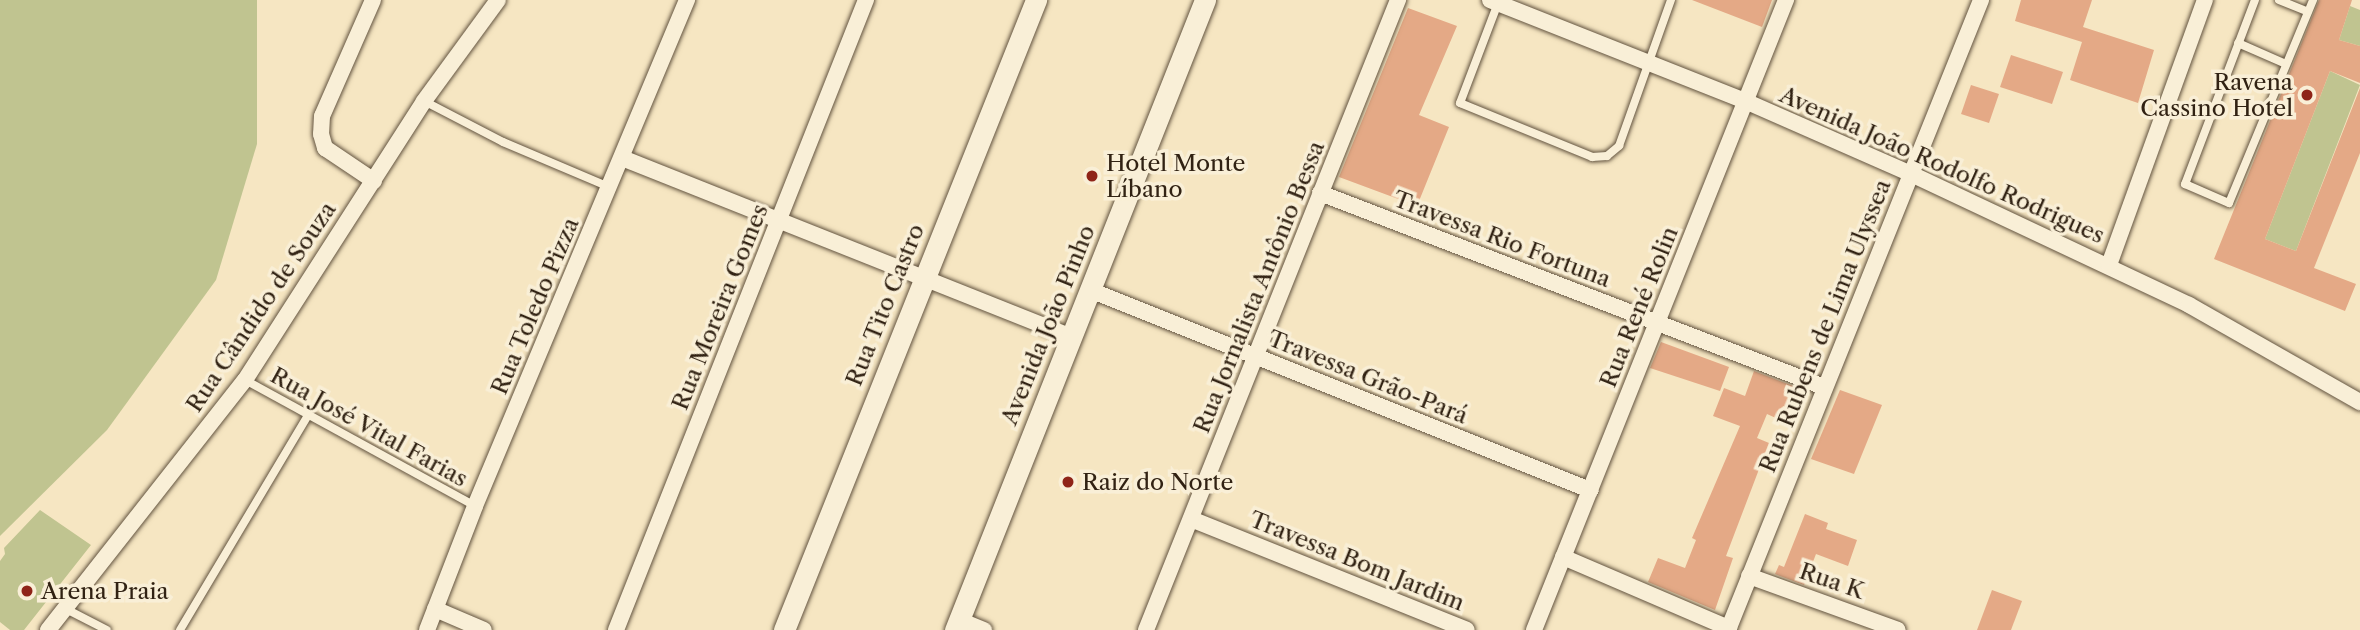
<!DOCTYPE html>
<html>
<head>
<meta charset="utf-8">
<style>
	body { margin:0 }
	#map { position:relative; width:2360px; height:630px; overflow:hidden; background:#f6e6c2; font-family:"Libre Caslon Text",serif }
	div>[style] { position:absolute }
	.green>* { inset:0; background:#c0c490 }
	.building>* { inset:0; background:#e4a986 }
	.roads { filter:drop-shadow(0 0 2px #62533f) drop-shadow(0 0 2px #62533f) }
	.lane>* { height:8px; margin:-4px; padding:0 4px; transform-origin:4px; border-radius:4px; background:#f9efd7 }
	.street>* { height:16px; margin:-8px; padding:0 8px; transform-origin:8px; border-radius:8px; background:#f9efd7 }
	.secondary>* { height:21px; margin:-10.5px; padding:0 10.5px; transform-origin:10.5px; border-radius:10.5px; background:#f9efd7 }
	.dots>* { width:19px; height:19px; translate:-50% -50%; box-sizing:border-box; border:4px solid #f9efd7; border-radius:50% }
	span { translate:-50% -50%; white-space:nowrap; text-align:center; line-height:1.15; -webkit-text-stroke:7px #f9efd7; paint-order:stroke }
	.poi-label { font-size:23px; color:#312213 }
	.right { translate:-100% -50%; text-align:right }
	.left { translate:0 -50%; text-align:left }
	.street-label { font-size:23px; color:#312213 }
</style>
</head>
<body>
<div id="map">
	<div class="green">
		<div style="clip-path:polygon(0 0,257px 0,257px 144px,216px 280px,107px 430px,0 536px)"></div>
		<div style="clip-path:polygon(2350px 6px,2360px 10px,2360px 46px,2339px 40px)"></div>
		<div style="clip-path:polygon(2330px 71px,2360px 85px,2296px 251px,2265px 239px)"></div>
		<div style="clip-path:polygon(40px 510px,91px 545px,24px 630px,10px 630px,0 622px,0 561px,5px 554px,4px 548px)"></div>
	</div>
	<div class="building">
		<div style="clip-path:polygon(1692px 0,1772px 0,1762px 27px)"></div>
		<div style="clip-path:polygon(2021px 0,2092px 0,2083px 27px,2154px 50px,2138px 103px,2070px 80px,2082px 42px,2015px 21px)"></div>
		<div style="clip-path:polygon(2319px 0,2352px 0,2339px 40px,2360px 46px,2360px 83px,2330px 71px,2265px 239px,2296px 251px,2360px 88px,2360px 153px,2314px 268px,2356px 284px,2345px 311px,2214px 259px)"></div>
		<div style="clip-path:polygon(1408px 8px,1457px 26px,1419px 115px,1449px 127px,1417px 206px,1339px 177px)"></div>
		<div style="clip-path:polygon(2011px 55px,2063px 72px,2052px 104px,2000px 87px)"></div>
		<div style="clip-path:polygon(1971px 85px,1999px 94px,1989px 123px,1961px 114px)"></div>
		<div style="clip-path:polygon(1661px 342px,1729px 367px,1720px 391px,1650px 368px)"></div>
		<div style="clip-path:polygon(1754px 371px,1796px 387px,1788px 408px,1783px 406px,1778px 419px,1767px 414px,1757px 438px,1769px 443px,1726px 556px,1733px 558px,1715px 610px,1648px 582px,1658px 558px,1685px 568px,1696px 540px,1692px 538px,1740px 426px,1713px 416px,1724px 388px,1745px 396px)"></div>
		<div style="clip-path:polygon(1840px 390px,1882px 405px,1854px 474px,1811px 459px)"></div>
		<div style="clip-path:polygon(1805px 514px,1828px 523px,1826px 529px,1857px 540px,1848px 566px,1816px 554px,1804px 585px,1775px 574px,1779px 565px,1784px 567px)"></div>
		<div style="clip-path:polygon(1992px 590px,2022px 601px,2011px 630px,1977px 630px)"></div>
	</div>
	<div class="roads">
		<div class="lane">
			<div style="left:2255px;top:0;width:197px;rotate:110.8deg"></div>
			<div style="left:2185px;top:184px;width:48px;rotate:23.4deg"></div>
			<div style="left:2229px;top:203px;width:220px;rotate:-67.5deg"></div>
			<div style="left:2279px;top:0;width:31px;rotate:22deg"></div>
			<div style="left:1498px;top:3px;width:107px;rotate:110.8deg"></div>
			<div style="left:1460px;top:103px;width:143px;rotate:22.2deg"></div>
			<div style="left:1592px;top:157px;width:15px;rotate:-4deg"></div>
			<div style="left:1607px;top:156px;width:16px;rotate:-40deg"></div>
			<div style="left:1619px;top:146px;width:155px;rotate:-70.4deg"></div>
			<div style="left:2238px;top:43px;width:52px;rotate:23.6deg"></div>
			<div style="left:424px;top:101px;width:89px;rotate:27.4deg"></div>
			<div style="left:503px;top:142px;width:115px;rotate:23deg"></div>
			<div style="left:245px;top:380px;width:262px;rotate:28.7deg"></div>
			<div style="left:64px;top:608px;width:48px;rotate:27.1deg"></div>
			<div style="left:180px;top:630px;width:250px;rotate:-59.2deg"></div>
		</div>
		<div class="street">
			<div style="left:373px;top:0;width:127px;rotate:113.7deg"></div>
			<div style="left:322px;top:116px;width:18px;rotate:93deg"></div>
			<div style="left:321px;top:134px;width:15px;rotate:74deg"></div>
			<div style="left:325px;top:148px;width:59px;rotate:34deg"></div>
			<div style="left:1490px;top:0;width:274px;rotate:21.6deg"></div>
			<div style="left:1745px;top:101px;width:181px;rotate:23.7deg"></div>
			<div style="left:1911px;top:174px;width:307px;rotate:25.2deg"></div>
			<div style="left:2189px;top:305px;width:197px;rotate:29.6deg"></div>
			<div style="left:622px;top:158px;width:484px;rotate:21.7deg"></div>
			<div style="left:1320px;top:193px;width:540px;rotate:21.05deg"></div>
			<div style="left:2109px;top:265px;width:282px;rotate:-70.1deg"></div>
			<div style="left:1090px;top:290px;width:539px;rotate:21.8deg"></div>
			<div style="left:1191px;top:519px;width:297px;rotate:21.9deg"></div>
			<div style="left:1563px;top:557px;width:181px;rotate:23.2deg"></div>
			<div style="left:1749px;top:576px;width:158px;rotate:19.9deg"></div>
			<div style="left:435px;top:609px;width:53px;rotate:23.2deg"></div>
			<div style="left:959px;top:620px;width:27px;rotate:22deg"></div>
			<div style="left:48px;top:630px;width:318px;rotate:-51.8deg"></div>
			<div style="left:245px;top:380px;width:331px;rotate:-57.3deg"></div>
			<div style="left:424px;top:101px;width:125px;rotate:-53.8deg"></div>
			<div style="left:427px;top:630px;width:133px;rotate:-68.8deg"></div>
			<div style="left:475px;top:506px;width:549px;rotate:-67.27deg"></div>
			<div style="left:616px;top:630px;width:678px;rotate:-68.36deg"></div>
			<div style="left:1146px;top:630px;width:679px;rotate:-68.2deg"></div>
			<div style="left:1534px;top:630px;width:679px;rotate:-68.2deg"></div>
			<div style="left:1728px;top:630px;width:679px;rotate:-68.12deg"></div>
		</div>
		<div class="secondary">
			<div style="left:784px;top:630px;width:679px;rotate:-68.2deg"></div>
			<div style="left:955px;top:630px;width:678px;rotate:-68.36deg"></div>
		</div>
	</div>
	<div class="dots">
		<div style="left:2307px;top:95px;background:#8f2418"></div>
		<div style="left:1092px;top:176px;background:#8f2418"></div>
		<div style="left:1068px;top:482px;background:#8f2418"></div>
		<div style="left:27px;top:591px;background:#8f2418"></div>
	</div>
	<div class="poi-label">
		<span class="right" style="left:2293px;top:95px">Ravena<br>Cassino Hotel</span>
		<span class="left" style="left:1106px;top:176px">Hotel Monte<br>Líbano</span>
		<span class="left" style="left:1082px;top:482px">Raiz do Norte</span>
		<span class="left" style="left:41px;top:591px">Arena Praia</span>
	</div>
	<div class="street-label">
		<span style="left:1942px;top:165px;rotate:24deg">Avenida João Rodolfo Rodrigues</span>
		<span style="left:1502px;top:239px;rotate:21deg">Travessa Rio Fortuna</span>
		<span style="left:1259px;top:287px;rotate:-68deg">Rua Jornalista Antônio Bessa</span>
		<span style="left:885px;top:305px;rotate:-68deg">Rua Tito Castro</span>
		<span style="left:535px;top:306px;rotate:-67deg">Rua Toledo Pizza</span>
		<span style="left:261px;top:307px;rotate:-56deg">Rua Cândido de Souza</span>
		<span style="left:720px;top:307px;rotate:-68deg">Rua Moreira Gomes</span>
		<span style="left:1639px;top:307px;rotate:-68deg">Rua René Rolin</span>
		<span style="left:1048px;top:325px;rotate:-68deg">Avenida João Pinho</span>
		<span style="left:1825px;top:326px;rotate:-68deg">Rua Rubens de Lima Ulyssea</span>
		<span style="left:1368px;top:377px;rotate:22deg">Travessa Grão-Pará</span>
		<span style="left:369px;top:427px;rotate:29deg">Rua José Vital Farias</span>
		<span style="left:1357px;top:561px;rotate:22deg">Travessa Bom Jardim</span>
		<span style="left:1832px;top:581px;rotate:19deg">Rua K</span>
	</div>
</div>
</body>
</html>
